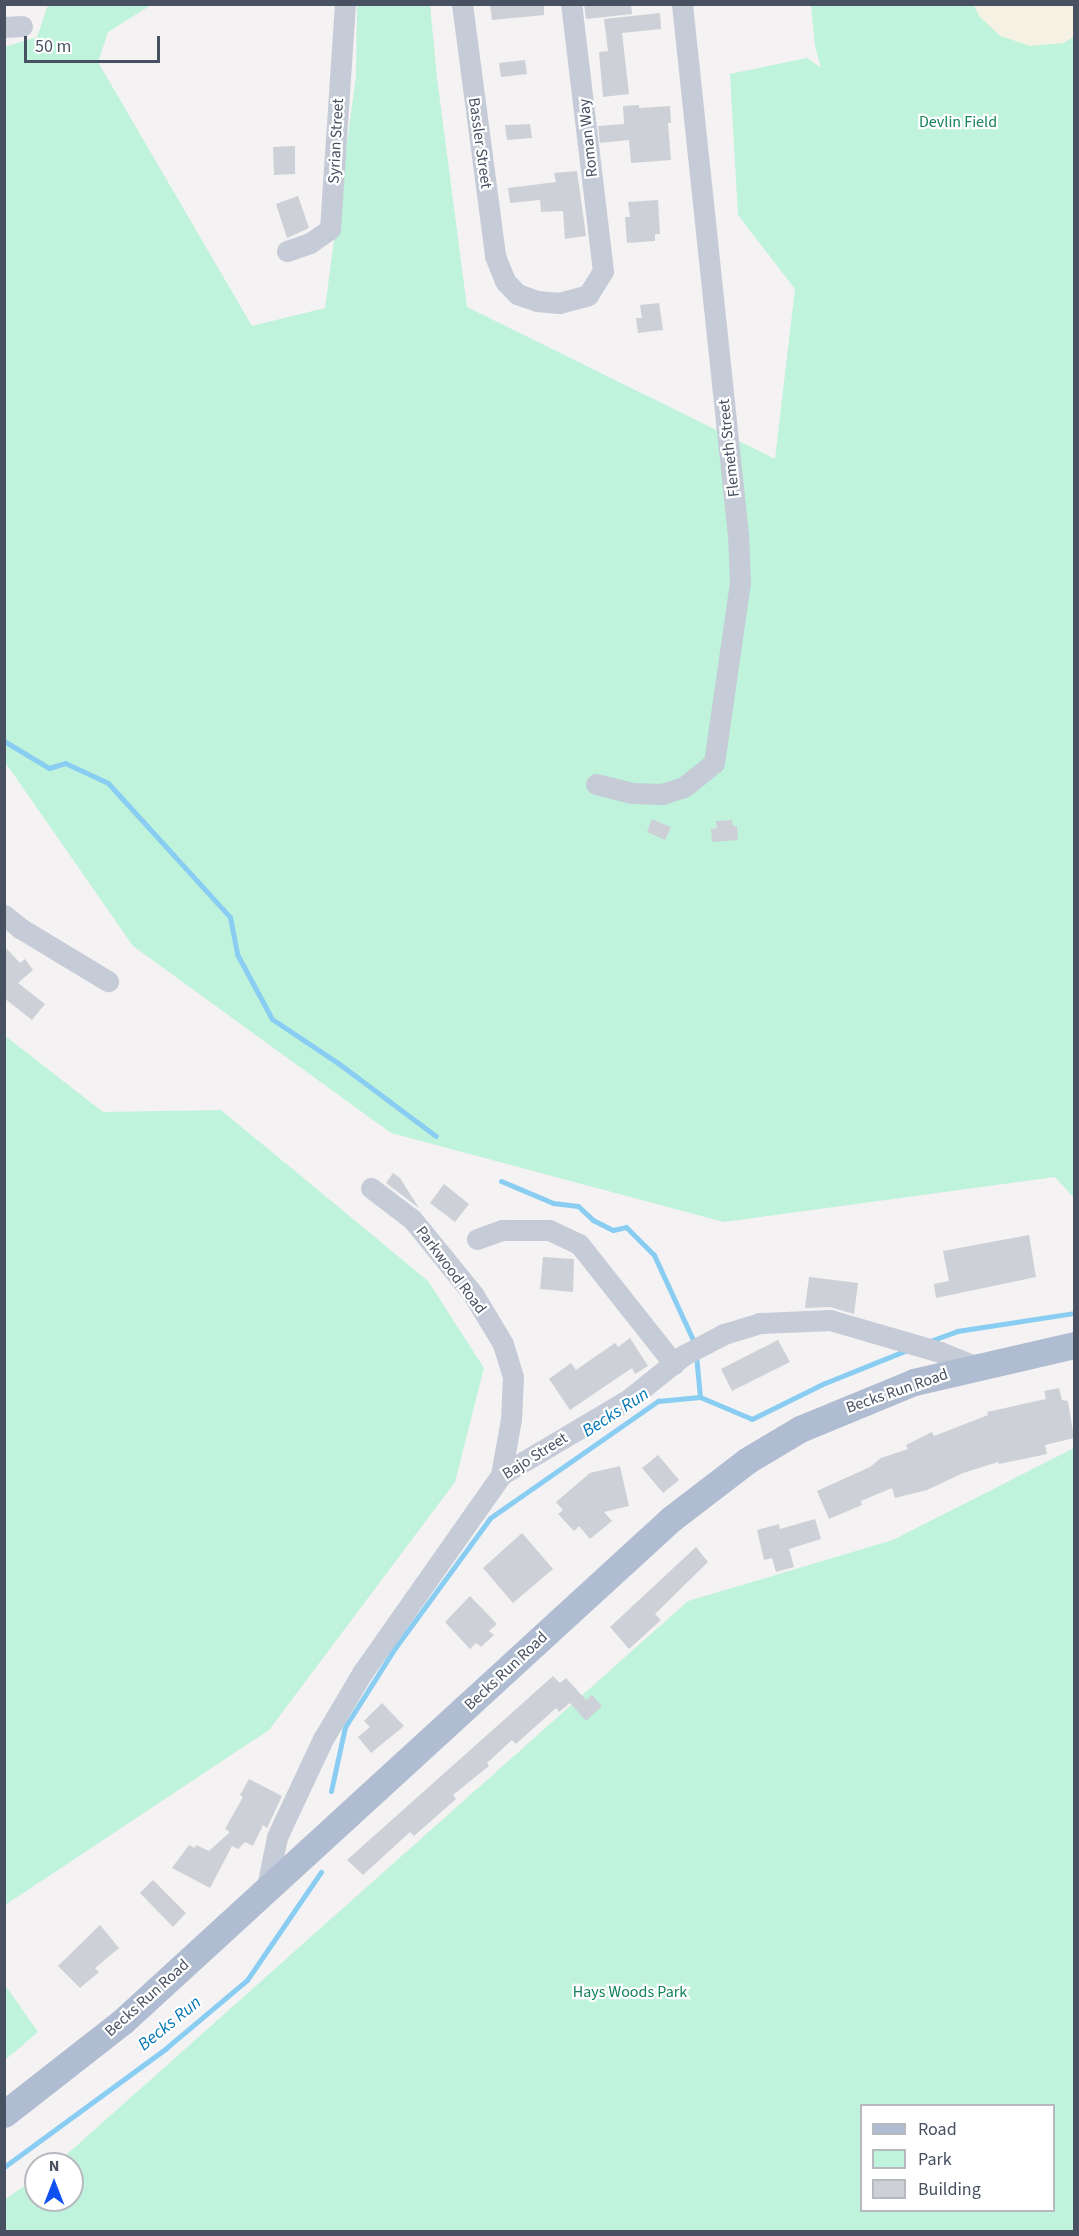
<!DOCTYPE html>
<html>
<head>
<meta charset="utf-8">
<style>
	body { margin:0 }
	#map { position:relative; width:1079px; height:2236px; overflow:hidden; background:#f4f2f2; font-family:"Source Sans 3",sans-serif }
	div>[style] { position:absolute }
	.green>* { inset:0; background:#bff3db }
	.sand>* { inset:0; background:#f5f2e3 }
	.stream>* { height:5px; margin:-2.5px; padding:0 2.5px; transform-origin:2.5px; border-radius:2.5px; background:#8acdf2 }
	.building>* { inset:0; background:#cdd0d6 }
	.minor>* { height:21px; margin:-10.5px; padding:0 10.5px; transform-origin:10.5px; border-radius:10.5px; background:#c5cbd7 }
	.major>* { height:27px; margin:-13.5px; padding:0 13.5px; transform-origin:13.5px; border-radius:13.5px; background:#b0bcd1 }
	span { translate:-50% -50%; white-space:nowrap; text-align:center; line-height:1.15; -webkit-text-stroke:4.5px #fff; paint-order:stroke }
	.park-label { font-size:16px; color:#12835b }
	.street-label { font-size:16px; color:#485161 }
	.water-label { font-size:18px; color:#0477b8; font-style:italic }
	.frame { position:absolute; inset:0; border:6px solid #485161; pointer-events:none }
	.legend { position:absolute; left:860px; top:2104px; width:195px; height:108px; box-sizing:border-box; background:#fff; border:2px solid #b6b9c0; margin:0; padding:8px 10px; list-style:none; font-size:18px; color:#485161 }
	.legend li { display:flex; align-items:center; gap:12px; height:30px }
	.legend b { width:30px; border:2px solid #b6b9c0 }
	.north { position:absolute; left:24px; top:2152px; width:60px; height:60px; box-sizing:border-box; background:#fff; border:2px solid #b6b9c0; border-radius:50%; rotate:0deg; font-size:16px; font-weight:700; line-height:24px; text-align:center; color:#485161 }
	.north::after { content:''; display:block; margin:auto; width:21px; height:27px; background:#0f50f1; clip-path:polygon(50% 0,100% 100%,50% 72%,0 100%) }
	.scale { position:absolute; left:24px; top:36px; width:136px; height:27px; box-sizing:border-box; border:3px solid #485161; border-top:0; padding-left:8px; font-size:18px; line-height:21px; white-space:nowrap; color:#485161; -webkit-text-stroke:4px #fff; paint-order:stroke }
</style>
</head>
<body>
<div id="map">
	<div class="green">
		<div style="clip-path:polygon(48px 5px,151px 5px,108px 32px,98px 62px,252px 326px,325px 308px,356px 76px,357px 5px,430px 5px,437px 78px,467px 307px,775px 459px,795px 289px,738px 215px,730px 74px,807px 58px,821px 68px,815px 46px,811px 5px,1074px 5px,1074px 1198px,1055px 1177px,724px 1222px,391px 1133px,133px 946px,5px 762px,5px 47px,37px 37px)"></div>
		<div style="clip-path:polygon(4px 1035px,103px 1112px,221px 1110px,428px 1281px,484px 1368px,455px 1482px,269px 1730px,5px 1905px)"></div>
		<div style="clip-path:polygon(evenodd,1074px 1448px,1074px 2231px,5px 2232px,4px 2200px,36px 2178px,36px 2200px,72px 2200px,72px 2164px,56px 2164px,688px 1601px,893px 1540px,1074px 1448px,862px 2106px,1054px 2106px,1054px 2210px,862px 2210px,862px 2106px)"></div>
		<div style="clip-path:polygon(5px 1985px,38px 2032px,5px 2060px,4px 2060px)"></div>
	</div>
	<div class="sand">
		<div style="clip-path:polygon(974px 5px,1074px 5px,1074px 37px,1063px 43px,1031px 46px,1000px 36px,979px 16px)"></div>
	</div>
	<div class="stream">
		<div style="left:4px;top:741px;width:52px;rotate:31deg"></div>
		<div style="left:49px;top:768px;width:17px;rotate:-17deg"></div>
		<div style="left:65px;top:763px;width:47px;rotate:24.9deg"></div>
		<div style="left:108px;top:783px;width:181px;rotate:47.7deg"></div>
		<div style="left:230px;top:917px;width:38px;rotate:79deg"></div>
		<div style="left:237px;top:954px;width:74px;rotate:61.7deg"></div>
		<div style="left:272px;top:1019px;width:79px;rotate:33.7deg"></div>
		<div style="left:338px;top:1063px;width:122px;rotate:36.7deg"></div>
		<div style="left:501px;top:1181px;width:56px;rotate:22.9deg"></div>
		<div style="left:553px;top:1203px;width:25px;rotate:7deg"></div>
		<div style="left:578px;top:1206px;width:21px;rotate:43deg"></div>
		<div style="left:593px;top:1220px;width:22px;rotate:27deg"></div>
		<div style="left:613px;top:1230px;width:13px;rotate:-13deg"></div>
		<div style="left:626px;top:1227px;width:40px;rotate:45deg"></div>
		<div style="left:654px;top:1255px;width:96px;rotate:65.3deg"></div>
		<div style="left:930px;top:1341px;width:29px;rotate:-20deg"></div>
		<div style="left:957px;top:1331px;width:118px;rotate:-8.7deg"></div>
		<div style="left:696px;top:1355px;width:42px;rotate:84.6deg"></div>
		<div style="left:331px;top:1791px;width:66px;rotate:-77.7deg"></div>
		<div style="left:345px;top:1727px;width:93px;rotate:-57.7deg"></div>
		<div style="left:395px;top:1648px;width:161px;rotate:-53.8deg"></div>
		<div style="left:490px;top:1518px;width:205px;rotate:-34.9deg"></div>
		<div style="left:658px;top:1401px;width:42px;rotate:-5.4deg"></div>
		<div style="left:700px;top:1397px;width:56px;rotate:22.9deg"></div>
		<div style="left:752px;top:1419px;width:81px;rotate:-26.3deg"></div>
		<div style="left:825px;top:1383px;width:88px;rotate:-21.9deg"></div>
		<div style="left:4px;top:2167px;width:200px;rotate:-36.2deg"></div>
		<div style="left:165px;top:2049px;width:107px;rotate:-40.1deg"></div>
		<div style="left:247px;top:1980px;width:131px;rotate:-55.6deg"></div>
	</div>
	<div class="building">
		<div style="clip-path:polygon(490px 4px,544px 4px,544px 15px,492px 20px)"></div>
		<div style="clip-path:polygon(584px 4px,631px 4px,632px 14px,586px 19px)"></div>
		<div style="clip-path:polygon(660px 13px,661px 29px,622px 33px,629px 94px,603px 97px,599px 52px,608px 51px,604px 19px)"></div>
		<div style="clip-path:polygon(525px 60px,527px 74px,501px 77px,499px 63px)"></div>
		<div style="clip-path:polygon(639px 105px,639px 108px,670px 106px,671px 123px,668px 123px,671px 160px,631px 163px,629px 140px,600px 143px,598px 126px,624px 124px,623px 106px)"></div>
		<div style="clip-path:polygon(530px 124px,532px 138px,507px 140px,505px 125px)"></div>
		<div style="clip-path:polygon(295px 146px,295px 174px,274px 175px,273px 147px)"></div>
		<div style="clip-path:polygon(577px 171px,586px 236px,565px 239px,563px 211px,541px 212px,540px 200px,510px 203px,508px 188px,556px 182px,554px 173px)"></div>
		<div style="clip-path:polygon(298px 196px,309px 228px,287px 238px,276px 204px)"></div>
		<div style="clip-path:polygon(658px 200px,660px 234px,655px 234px,655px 241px,627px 243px,625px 217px,630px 217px,628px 202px)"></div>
		<div style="clip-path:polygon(659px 303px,663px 330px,638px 333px,636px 318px,642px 318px,640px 305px)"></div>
		<div style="clip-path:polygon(652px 819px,671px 827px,665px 840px,647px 832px)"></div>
		<div style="clip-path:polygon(732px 820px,733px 826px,737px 826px,738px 840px,712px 842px,711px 829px,717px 828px,716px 821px)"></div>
		<div style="clip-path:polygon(4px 946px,20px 963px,25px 959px,33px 970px,18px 983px,45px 1004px,32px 1020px,4px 998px)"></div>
		<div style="clip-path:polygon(393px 1173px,400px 1178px,419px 1208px,386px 1183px)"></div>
		<div style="clip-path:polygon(444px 1184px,469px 1204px,455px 1222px,430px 1203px)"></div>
		<div style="clip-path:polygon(1029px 1235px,1036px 1277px,936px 1298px,934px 1284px,949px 1281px,943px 1251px)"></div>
		<div style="clip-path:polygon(543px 1257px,574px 1259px,573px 1292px,540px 1289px)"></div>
		<div style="clip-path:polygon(809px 1277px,858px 1283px,854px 1314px,830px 1307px,805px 1308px)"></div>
		<div style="clip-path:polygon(630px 1338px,648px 1366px,635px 1374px,632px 1368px,570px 1410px,549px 1379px,571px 1363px,576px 1370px,615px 1343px,618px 1347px)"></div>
		<div style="clip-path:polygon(778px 1340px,790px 1362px,732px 1391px,721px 1369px)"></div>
		<div style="clip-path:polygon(1059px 1388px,1062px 1400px,1068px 1401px,1074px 1438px,1045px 1445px,1047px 1454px,999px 1464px,998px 1462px,963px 1473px,927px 1490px,895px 1498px,892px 1488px,861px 1501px,862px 1505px,829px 1519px,817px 1491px,870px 1467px,881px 1458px,908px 1449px,906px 1445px,932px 1432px,934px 1436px,988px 1415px,987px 1412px,1046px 1399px,1044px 1391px)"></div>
		<div style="clip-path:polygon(658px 1455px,679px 1480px,663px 1493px,642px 1468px)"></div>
		<div style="clip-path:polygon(620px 1466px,629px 1506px,604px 1512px,612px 1521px,590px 1539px,579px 1526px,574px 1531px,558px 1514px,563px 1510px,556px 1502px,590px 1473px)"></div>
		<div style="clip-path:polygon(815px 1519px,821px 1539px,789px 1549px,794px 1567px,776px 1572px,772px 1558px,764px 1560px,757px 1530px,779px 1524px,780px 1529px)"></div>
		<div style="clip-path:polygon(522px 1533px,553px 1569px,513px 1603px,483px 1568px)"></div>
		<div style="clip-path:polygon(696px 1547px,708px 1562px,655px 1614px,661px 1620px,629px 1649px,610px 1627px)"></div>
		<div style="clip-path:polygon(470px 1596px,497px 1624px,489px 1631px,494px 1635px,481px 1647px,476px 1643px,470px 1649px,445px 1622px)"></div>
		<div style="clip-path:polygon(553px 1676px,560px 1683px,566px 1678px,586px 1700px,592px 1695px,602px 1706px,586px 1721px,570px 1703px,559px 1712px,556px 1708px,516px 1744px,512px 1740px,487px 1763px,489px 1766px,453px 1795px,456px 1799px,414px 1836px,410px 1832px,363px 1875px,347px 1860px)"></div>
		<div style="clip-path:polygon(382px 1703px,404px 1726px,371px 1753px,358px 1737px,370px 1727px,364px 1721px)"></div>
		<div style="clip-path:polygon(249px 1779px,282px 1796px,267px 1828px,263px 1825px,253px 1846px,245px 1842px,238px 1849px,232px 1846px,210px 1888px,172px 1868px,189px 1845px,195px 1848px,196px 1845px,209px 1851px,230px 1832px,225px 1829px,243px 1797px,240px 1795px)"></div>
		<div style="clip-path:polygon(153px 1880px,186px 1913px,173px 1927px,140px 1893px)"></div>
		<div style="clip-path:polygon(100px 1925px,119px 1948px,95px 1968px,99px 1972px,80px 1988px,58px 1966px)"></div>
	</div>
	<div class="minor">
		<div style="left:462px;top:4px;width:254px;rotate:82.5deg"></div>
		<div style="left:495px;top:256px;width:27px;rotate:68deg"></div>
		<div style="left:505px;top:281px;width:18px;rotate:47deg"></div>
		<div style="left:517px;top:294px;width:21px;rotate:19deg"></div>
		<div style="left:537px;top:301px;width:22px;rotate:5deg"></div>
		<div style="left:559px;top:303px;width:30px;rotate:-15deg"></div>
		<div style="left:588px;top:295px;width:28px;rotate:-58deg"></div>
		<div style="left:603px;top:271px;width:269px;rotate:-96.8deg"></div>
		<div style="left:4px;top:27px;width:18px;rotate:-3deg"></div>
		<div style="left:287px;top:251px;width:24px;rotate:-19deg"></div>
		<div style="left:310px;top:243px;width:24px;rotate:-35deg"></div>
		<div style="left:330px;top:229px;width:225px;rotate:-86.2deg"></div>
		<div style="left:596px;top:784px;width:36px;rotate:14deg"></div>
		<div style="left:631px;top:793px;width:31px;rotate:2deg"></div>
		<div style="left:662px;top:794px;width:23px;rotate:-18deg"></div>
		<div style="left:684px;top:787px;width:38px;rotate:-39deg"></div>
		<div style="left:714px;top:763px;width:183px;rotate:-81.8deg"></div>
		<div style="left:740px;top:582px;width:47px;rotate:-92.4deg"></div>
		<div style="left:738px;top:535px;width:534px;rotate:-96.02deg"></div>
		<div style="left:4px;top:915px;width:21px;rotate:39deg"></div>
		<div style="left:20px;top:928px;width:103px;rotate:31.1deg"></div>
		<div style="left:371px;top:1188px;width:51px;rotate:37.1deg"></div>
		<div style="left:412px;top:1219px;width:97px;rotate:50.9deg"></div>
		<div style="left:473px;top:1294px;width:58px;rotate:59deg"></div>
		<div style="left:503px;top:1344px;width:34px;rotate:73deg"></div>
		<div style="left:513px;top:1377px;width:42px;rotate:92.7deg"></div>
		<div style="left:511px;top:1419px;width:57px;rotate:100.1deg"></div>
		<div style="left:477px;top:1239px;width:27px;rotate:-20deg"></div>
		<div style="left:502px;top:1230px;width:47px"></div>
		<div style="left:549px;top:1230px;width:33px;rotate:25deg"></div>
		<div style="left:579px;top:1244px;width:153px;rotate:51.6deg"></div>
		<div style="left:266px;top:1892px;width:56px;rotate:-78.7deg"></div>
		<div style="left:277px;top:1837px;width:108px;rotate:-64.9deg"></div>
		<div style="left:323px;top:1739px;width:77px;rotate:-59.4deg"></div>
		<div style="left:362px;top:1673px;width:242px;rotate:-54.9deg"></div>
		<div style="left:501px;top:1475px;width:149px;rotate:-30.7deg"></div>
		<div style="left:629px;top:1399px;width:70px;rotate:-38.7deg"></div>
		<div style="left:684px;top:1355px;width:45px;rotate:-27.7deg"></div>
		<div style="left:724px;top:1334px;width:37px;rotate:-17deg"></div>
		<div style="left:759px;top:1323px;width:71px;rotate:-2.4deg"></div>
		<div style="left:830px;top:1320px;width:115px;rotate:16.2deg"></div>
		<div style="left:940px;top:1352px;width:37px;rotate:22deg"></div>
	</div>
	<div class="major">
		<div style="left:4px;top:2114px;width:151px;rotate:-38deg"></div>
		<div style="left:123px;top:2021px;width:743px;rotate:-42.49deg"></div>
		<div style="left:671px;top:1519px;width:97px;rotate:-37.5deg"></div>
		<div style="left:748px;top:1460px;width:61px;rotate:-30.8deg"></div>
		<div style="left:800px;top:1429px;width:123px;rotate:-22.4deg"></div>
		<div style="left:914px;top:1382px;width:164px;rotate:-13deg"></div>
	</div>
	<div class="park-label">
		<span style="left:958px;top:122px">Devlin Field</span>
		<span style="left:630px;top:1992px">Hays Woods Park</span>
	</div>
	<div class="street-label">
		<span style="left:588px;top:138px;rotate:-96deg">Roman Way</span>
		<span style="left:336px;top:141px;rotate:-87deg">Syrian Street</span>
		<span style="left:480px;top:143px;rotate:82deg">Bassler Street</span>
		<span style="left:729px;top:448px;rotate:-96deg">Flemeth Street</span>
		<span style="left:451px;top:1270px;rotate:53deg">Parkwood Road</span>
		<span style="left:897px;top:1391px;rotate:-19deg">Becks Run Road</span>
		<span style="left:535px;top:1456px;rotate:-32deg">Bajo Street</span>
		<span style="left:506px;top:1671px;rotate:-43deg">Becks Run Road</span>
		<span style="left:147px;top:1998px;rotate:-42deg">Becks Run Road</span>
	</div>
	<div class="water-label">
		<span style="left:616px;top:1413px;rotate:-33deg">Becks Run</span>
		<span style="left:170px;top:2024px;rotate:-39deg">Becks Run</span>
	</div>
	<div class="frame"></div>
	<ul class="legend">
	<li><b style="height:8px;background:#b0bcd1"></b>Road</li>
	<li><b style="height:16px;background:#bff3db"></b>Park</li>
	<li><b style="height:16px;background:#cdd0d6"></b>Building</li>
	</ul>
	<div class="north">N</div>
	<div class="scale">50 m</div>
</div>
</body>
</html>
